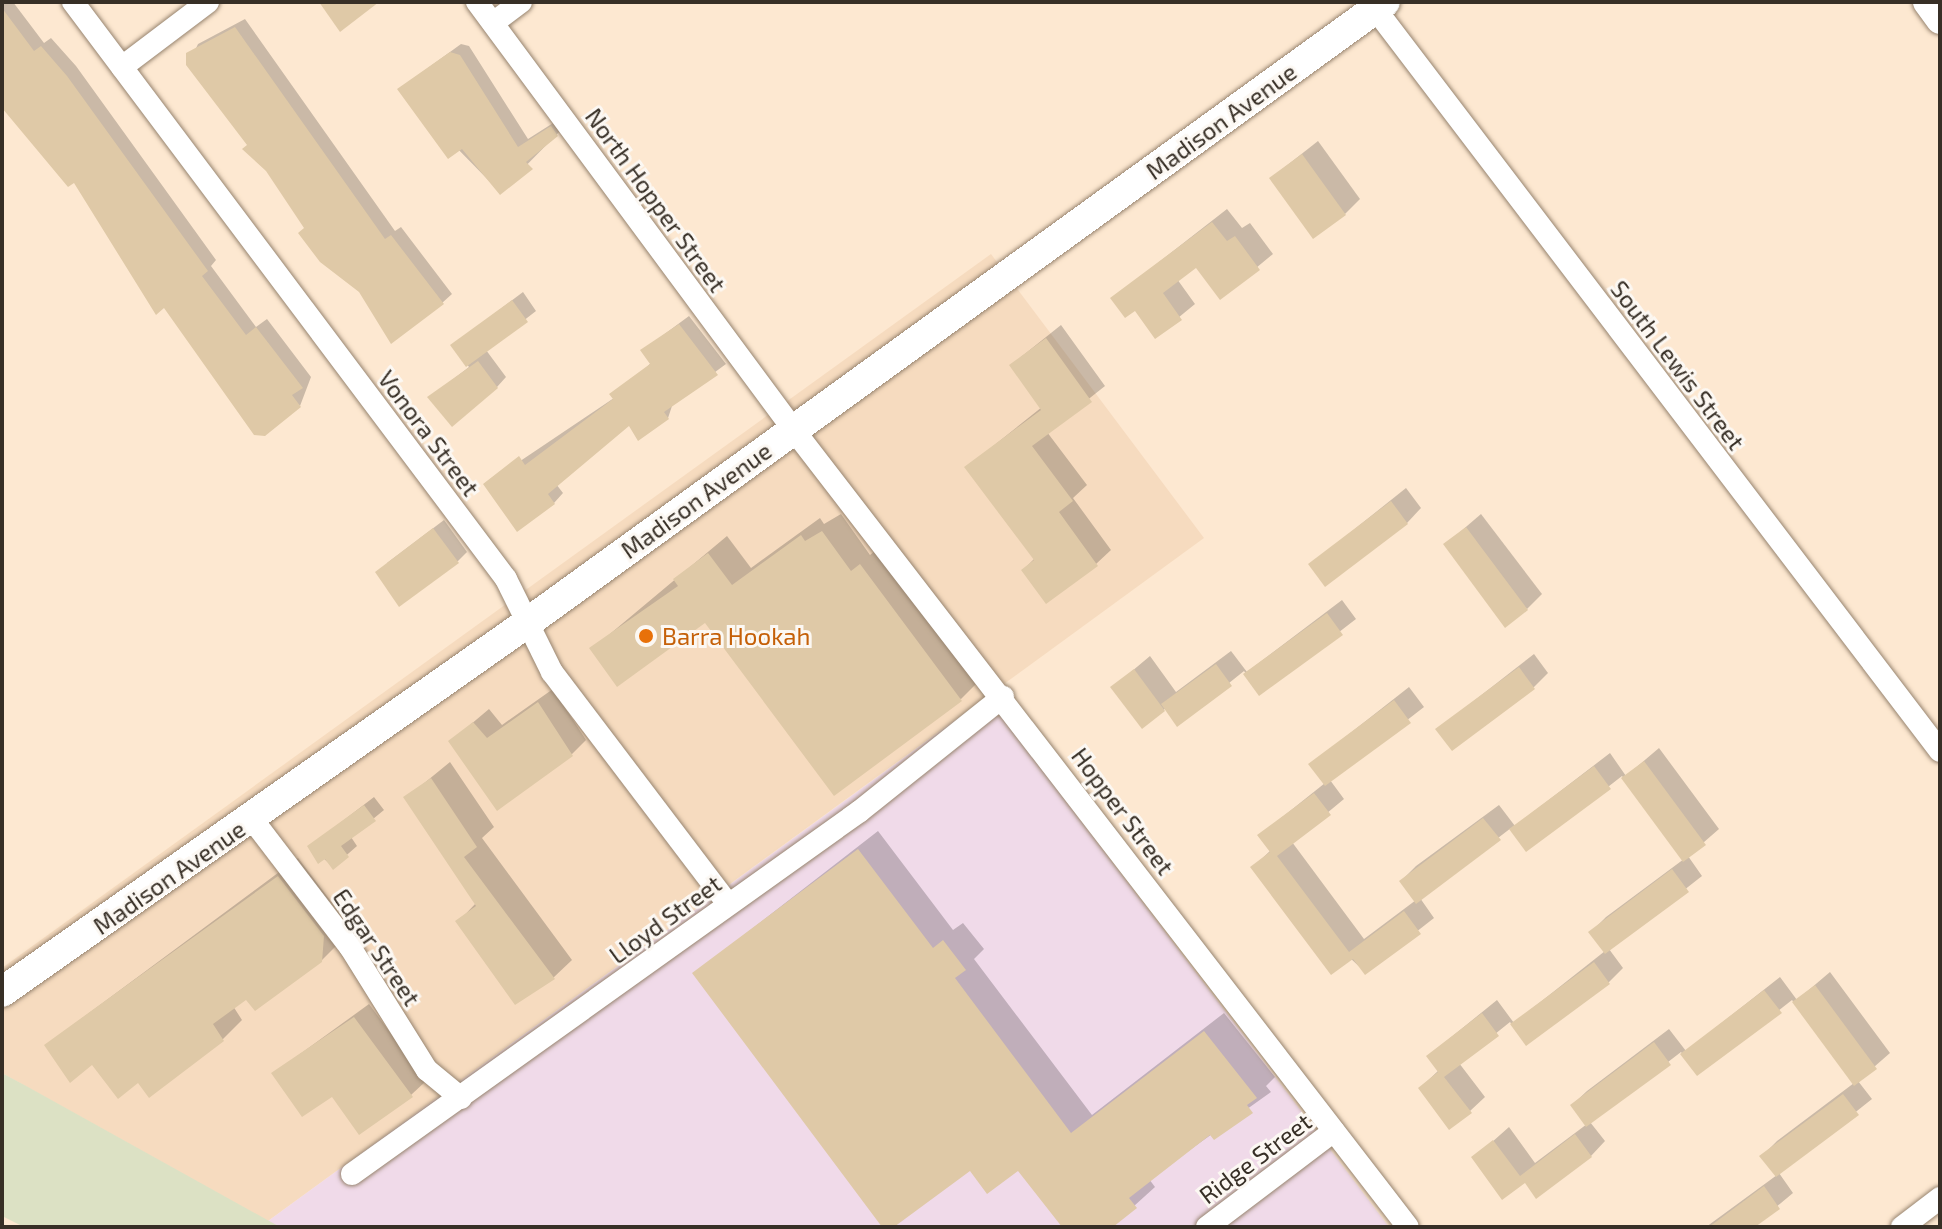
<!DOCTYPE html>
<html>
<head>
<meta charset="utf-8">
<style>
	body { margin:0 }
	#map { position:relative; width:1942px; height:1229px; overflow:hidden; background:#fde8d1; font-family:"Exo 2",sans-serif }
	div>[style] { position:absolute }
	.built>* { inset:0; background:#f6dbbf }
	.industrial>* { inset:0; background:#f0dae9 }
	.green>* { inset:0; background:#dce1c4 }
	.shadow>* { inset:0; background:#0003 }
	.building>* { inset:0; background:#dfc9a7 }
	.roads { filter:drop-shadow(0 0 2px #97846f) drop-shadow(0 0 2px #97846f) }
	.minor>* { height:22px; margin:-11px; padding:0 11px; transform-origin:11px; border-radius:11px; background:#fff }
	.tertiary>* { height:28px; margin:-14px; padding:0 14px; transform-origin:14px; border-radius:14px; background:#fff }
	.secondary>* { height:30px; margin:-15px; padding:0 15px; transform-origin:15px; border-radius:15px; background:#fff }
	.dots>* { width:22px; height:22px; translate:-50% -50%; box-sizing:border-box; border:4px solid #fcf8f3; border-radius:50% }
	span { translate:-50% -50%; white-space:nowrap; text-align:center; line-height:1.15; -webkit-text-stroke:6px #fcf8f3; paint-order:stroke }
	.street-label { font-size:24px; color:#372f26 }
	.food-label { font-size:24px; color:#c56008 }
	.left { translate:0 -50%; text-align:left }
	.frame { position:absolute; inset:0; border:4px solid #372f26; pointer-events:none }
</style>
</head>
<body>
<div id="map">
	<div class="built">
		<div style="clip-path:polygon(991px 254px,1204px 538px,268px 1221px,2px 1073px,2px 968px)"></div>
	</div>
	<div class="industrial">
		<div style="clip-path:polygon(987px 697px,1389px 1227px,280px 1227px,268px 1221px)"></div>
	</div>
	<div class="green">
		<div style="clip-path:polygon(2px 1073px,28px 1087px,280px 1227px,24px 1227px,2px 1216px)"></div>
	</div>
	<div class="shadow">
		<div style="clip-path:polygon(2px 2px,13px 2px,44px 43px,51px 38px,76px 66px,216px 260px,211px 266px,256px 327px,267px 319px,311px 377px,300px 406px,74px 180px,2px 96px)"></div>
		<div style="clip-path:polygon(245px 19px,395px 231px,401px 227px,452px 294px,442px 303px,360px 291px,188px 65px,198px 44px)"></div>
		<div style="clip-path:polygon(461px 44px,469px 46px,528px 139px,561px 118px,566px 125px,500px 192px,399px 89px)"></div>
		<div style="clip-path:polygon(1318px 141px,1360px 199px,1345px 214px,1271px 178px)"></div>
		<div style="clip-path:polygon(1227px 209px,1242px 228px,1250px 223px,1273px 254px,1221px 297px,1197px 265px,1177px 279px,1195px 304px,1156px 336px,1136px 309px,1113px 298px)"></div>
		<div style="clip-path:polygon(523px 292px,536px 311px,486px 350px,506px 377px,497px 387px,430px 397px,469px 367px,453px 345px)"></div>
		<div style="clip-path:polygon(689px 316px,726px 364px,673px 403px,668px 418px,630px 423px,556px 484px,563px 493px,554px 503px,517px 529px,486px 484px,614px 398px,652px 362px,643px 350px)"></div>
		<div style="clip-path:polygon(1061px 325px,1105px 386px,1047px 432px,1087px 485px,1073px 498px,1111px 550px,1096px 564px,1023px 570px,1035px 558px,967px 467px,1042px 407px,1011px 365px)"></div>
		<div style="clip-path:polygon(1406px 488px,1421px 508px,1407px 523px,1311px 564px)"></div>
		<div style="clip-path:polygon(841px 514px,870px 555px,880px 547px,979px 681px,961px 699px,706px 620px,592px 649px,727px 536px,751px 568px,820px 518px,824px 524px)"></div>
		<div style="clip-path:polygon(1481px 514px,1542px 594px,1527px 609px,1446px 544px)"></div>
		<div style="clip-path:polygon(444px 520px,467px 552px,458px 561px,387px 563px)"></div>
		<div style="clip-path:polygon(1342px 600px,1356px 619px,1260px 693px,1244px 671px,1178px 724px,1166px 708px,1142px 726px,1113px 687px,1150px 656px,1176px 692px,1231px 651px,1247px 672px)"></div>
		<div style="clip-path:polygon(1534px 654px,1548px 673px,1534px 687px,1438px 729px)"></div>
		<div style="clip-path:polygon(1409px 687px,1424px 707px,1330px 780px,1344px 799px,1292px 842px,1364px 939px,1416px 900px,1401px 881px,1416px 866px,1499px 805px,1515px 826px,1610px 753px,1626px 776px,1659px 748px,1719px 829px,1688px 856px,1702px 876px,1609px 949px,1623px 968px,1609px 982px,1527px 1044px,1510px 1022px,1459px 1063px,1485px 1097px,1470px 1111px,1420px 1088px,1439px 1070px,1428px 1056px,1497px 1000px,1514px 1023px,1605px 951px,1591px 932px,1606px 917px,1684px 859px,1622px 776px,1527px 850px,1511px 828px,1420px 898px,1434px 918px,1365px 972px,1253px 867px,1271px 850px,1260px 835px,1325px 783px,1311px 764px)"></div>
		<div style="clip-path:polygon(553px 689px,586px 740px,572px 754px,451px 741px,489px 709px,502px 725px)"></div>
		<div style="clip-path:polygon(450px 762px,494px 827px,482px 838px,572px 960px,553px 978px,458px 922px,476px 903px,406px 798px)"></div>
		<div style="clip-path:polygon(374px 797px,384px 810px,351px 837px,357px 846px,333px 867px,310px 846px)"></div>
		<div style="clip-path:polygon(878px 831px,953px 930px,963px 923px,984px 949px,974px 959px,1092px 1115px,1224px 1013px,1275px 1077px,1266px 1086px,1271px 1092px,1149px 1179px,1155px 1187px,1123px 1216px,1099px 1227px,1064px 1227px,1018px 1168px,971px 1168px,885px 1227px,695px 973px)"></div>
		<div style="clip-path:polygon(298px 858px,342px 916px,341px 941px,321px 961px,233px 1006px,242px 1020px,223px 1039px,138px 1080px,46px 1045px)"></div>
		<div style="clip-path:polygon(1830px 972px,1890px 1053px,1858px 1081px,1872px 1099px,1779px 1173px,1793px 1193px,1752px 1227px,1706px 1227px,1777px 1175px,1762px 1156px,1777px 1141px,1854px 1083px,1792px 1000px,1697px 1074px,1681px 1052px,1590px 1122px,1605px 1141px,1591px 1156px,1525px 1180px,1474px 1158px,1509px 1127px,1535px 1163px,1587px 1124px,1572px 1105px,1587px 1091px,1669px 1029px,1686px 1051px,1780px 977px,1797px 1000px)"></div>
		<div style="clip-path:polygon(369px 1004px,426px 1081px,411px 1095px,333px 1094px,274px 1073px)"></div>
	</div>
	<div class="building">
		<div style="clip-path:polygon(319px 2px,379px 2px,340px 32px)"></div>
		<div style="clip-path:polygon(2px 8px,34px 51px,41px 46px,67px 76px,208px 271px,202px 276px,246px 335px,256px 327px,303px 388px,292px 395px,301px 407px,265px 436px,254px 435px,164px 308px,156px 315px,74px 183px,68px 187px,2px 108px)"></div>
		<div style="clip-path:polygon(235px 27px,385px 239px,391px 235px,444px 304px,391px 344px,359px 292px,320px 262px,298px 233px,304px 228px,266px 171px,242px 149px,247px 145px,186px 65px,186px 53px)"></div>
		<div style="clip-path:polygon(450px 52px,460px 55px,518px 147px,551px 126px,558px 136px,526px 162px,533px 169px,500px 195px,462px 149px,448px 159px,397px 89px)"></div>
		<div style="clip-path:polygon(1302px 154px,1346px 215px,1313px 239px,1269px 178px)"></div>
		<div style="clip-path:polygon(1212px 222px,1227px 241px,1235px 236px,1260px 270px,1220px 300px,1196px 268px,1163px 293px,1182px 320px,1155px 339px,1135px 311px,1125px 318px,1110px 298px)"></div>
		<div style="clip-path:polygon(512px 300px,528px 322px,466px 367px,450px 345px)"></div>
		<div style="clip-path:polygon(679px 324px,718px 375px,664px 412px,669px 419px,638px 441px,629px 426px,548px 494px,555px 504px,517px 532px,483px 484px,519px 456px,525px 465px,613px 399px,609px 394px,650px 364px,640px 350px)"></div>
		<div style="clip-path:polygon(1046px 338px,1092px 402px,1032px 446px,1073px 501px,1059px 512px,1098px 566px,1046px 604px,1021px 570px,1034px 560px,964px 467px,1041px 410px,1009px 365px)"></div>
		<div style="clip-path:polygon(478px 361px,498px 388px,452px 427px,427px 397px)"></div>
		<div style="clip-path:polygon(1391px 501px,1408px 524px,1325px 587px,1308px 564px)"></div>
		<div style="clip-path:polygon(1466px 527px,1528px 610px,1505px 628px,1443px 544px)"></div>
		<div style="clip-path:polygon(433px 528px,459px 563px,399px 607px,375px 572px)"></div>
		<div style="clip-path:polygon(822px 531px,851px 571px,860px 564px,962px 701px,834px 796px,705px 623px,617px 687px,589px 648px,678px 586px,673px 579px,708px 553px,732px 585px,801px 535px,805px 541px)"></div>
		<div style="clip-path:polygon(1327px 613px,1343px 635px,1259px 696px,1243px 674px)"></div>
		<div style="clip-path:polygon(1216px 664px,1232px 686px,1177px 727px,1161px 704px)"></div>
		<div style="clip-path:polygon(1519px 667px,1535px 689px,1452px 751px,1435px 729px)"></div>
		<div style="clip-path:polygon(1134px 669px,1165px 711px,1142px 729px,1110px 687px)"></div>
		<div style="clip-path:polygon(1394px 700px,1411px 723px,1325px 786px,1308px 764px)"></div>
		<div style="clip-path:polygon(538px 702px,573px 756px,497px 811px,448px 741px,473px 722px,487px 738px)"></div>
		<div style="clip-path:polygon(1644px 761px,1706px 845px,1683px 862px,1621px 778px)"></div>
		<div style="clip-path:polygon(1594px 766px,1611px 789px,1526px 852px,1509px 829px)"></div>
		<div style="clip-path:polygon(431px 778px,477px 847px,464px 857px,555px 979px,515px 1005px,455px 921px,476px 906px,403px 797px)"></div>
		<div style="clip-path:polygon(1314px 793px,1331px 815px,1277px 856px,1349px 952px,1404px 911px,1421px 934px,1365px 975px,1353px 959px,1331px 975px,1250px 867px,1270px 852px,1257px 835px)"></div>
		<div style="clip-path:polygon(364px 805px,376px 821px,341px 846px,349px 857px,333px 870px,325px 859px,318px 864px,307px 846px)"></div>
		<div style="clip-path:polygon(1483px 818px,1501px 840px,1416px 904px,1399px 881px)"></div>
		<div style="clip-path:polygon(858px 849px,933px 948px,943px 940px,966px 970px,955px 978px,1071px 1133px,1204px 1031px,1257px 1098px,1247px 1105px,1253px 1113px,1214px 1140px,1210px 1135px,1129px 1198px,1137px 1208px,1113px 1227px,1062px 1227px,1018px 1171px,987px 1194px,970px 1171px,894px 1227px,882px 1227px,692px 973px)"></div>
		<div style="clip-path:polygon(1672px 869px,1689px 892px,1605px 954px,1588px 932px)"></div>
		<div style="clip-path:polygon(278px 876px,324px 936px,322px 962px,255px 1011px,246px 1000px,213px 1024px,224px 1041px,149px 1098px,138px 1083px,118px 1099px,92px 1065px,70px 1083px,44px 1045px)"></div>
		<div style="clip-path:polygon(1594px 962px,1610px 984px,1526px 1046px,1510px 1024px)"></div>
		<div style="clip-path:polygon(1815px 985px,1877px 1069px,1854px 1086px,1792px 1002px)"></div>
		<div style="clip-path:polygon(1764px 990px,1782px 1013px,1697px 1076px,1680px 1054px)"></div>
		<div style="clip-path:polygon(1482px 1013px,1499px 1036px,1444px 1077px,1472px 1113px,1449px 1130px,1418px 1088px,1438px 1072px,1426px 1056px)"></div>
		<div style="clip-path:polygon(354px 1017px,413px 1097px,359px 1135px,332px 1097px,302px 1117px,271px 1073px)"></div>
		<div style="clip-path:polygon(1654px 1042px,1671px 1065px,1586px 1127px,1570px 1105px)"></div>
		<div style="clip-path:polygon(1843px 1094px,1859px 1115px,1776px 1177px,1759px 1156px)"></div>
		<div style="clip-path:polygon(1575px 1134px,1592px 1157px,1536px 1199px,1525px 1183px,1502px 1200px,1471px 1157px,1493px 1140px,1520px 1176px)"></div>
		<div style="clip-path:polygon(1764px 1186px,1780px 1209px,1755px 1227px,1709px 1227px)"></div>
	</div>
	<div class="roads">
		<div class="minor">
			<div style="left:73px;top:2px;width:721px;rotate:53.11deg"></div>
			<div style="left:506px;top:579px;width:104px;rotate:63.7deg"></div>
			<div style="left:552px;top:672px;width:291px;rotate:52.8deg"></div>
			<div style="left:477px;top:2px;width:531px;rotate:53.5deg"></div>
			<div style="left:793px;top:429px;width:1007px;rotate:52.38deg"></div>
			<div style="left:1370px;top:2px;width:941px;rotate:52.73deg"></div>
			<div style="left:493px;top:23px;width:35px;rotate:-37deg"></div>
			<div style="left:122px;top:67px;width:108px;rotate:-37.1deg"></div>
			<div style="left:252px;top:819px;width:161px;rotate:52.6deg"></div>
			<div style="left:350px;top:947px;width:145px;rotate:58deg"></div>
			<div style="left:427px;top:1070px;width:44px;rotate:39.5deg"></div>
			<div style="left:352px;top:1174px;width:624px;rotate:-35.55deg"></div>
			<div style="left:860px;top:811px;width:183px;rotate:-38.6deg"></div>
			<div style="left:1207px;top:1227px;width:159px;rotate:-37.1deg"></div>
			<div style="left:1902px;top:1227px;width:48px;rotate:-37.3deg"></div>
		</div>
		<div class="tertiary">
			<div style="left:1927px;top:2px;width:22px;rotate:54deg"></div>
		</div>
		<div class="secondary">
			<div style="left:2px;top:992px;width:642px;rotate:-35.1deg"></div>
			<div style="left:527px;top:623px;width:1059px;rotate:-35.9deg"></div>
		</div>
	</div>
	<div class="dots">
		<div style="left:646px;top:636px;background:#e8710a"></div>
	</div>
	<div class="street-label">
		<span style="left:1221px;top:121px;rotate:-36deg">Madison Avenue</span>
		<span style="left:656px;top:200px;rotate:54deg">North Hopper Street</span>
		<span style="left:1678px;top:365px;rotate:53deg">South Lewis Street</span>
		<span style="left:429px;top:433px;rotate:53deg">Vonora Street</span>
		<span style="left:696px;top:500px;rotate:-36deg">Madison Avenue</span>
		<span style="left:1123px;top:811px;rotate:53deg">Hopper Street</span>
		<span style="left:169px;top:877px;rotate:-35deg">Madison Avenue</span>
		<span style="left:665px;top:919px;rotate:-36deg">Lloyd Street</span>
		<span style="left:377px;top:947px;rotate:56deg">Edgar Street</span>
		<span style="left:1255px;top:1158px;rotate:-37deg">Ridge Street</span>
	</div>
	<div class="food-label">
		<span class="left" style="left:662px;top:636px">Barra Hookah</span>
	</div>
	<div class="frame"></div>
</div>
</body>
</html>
